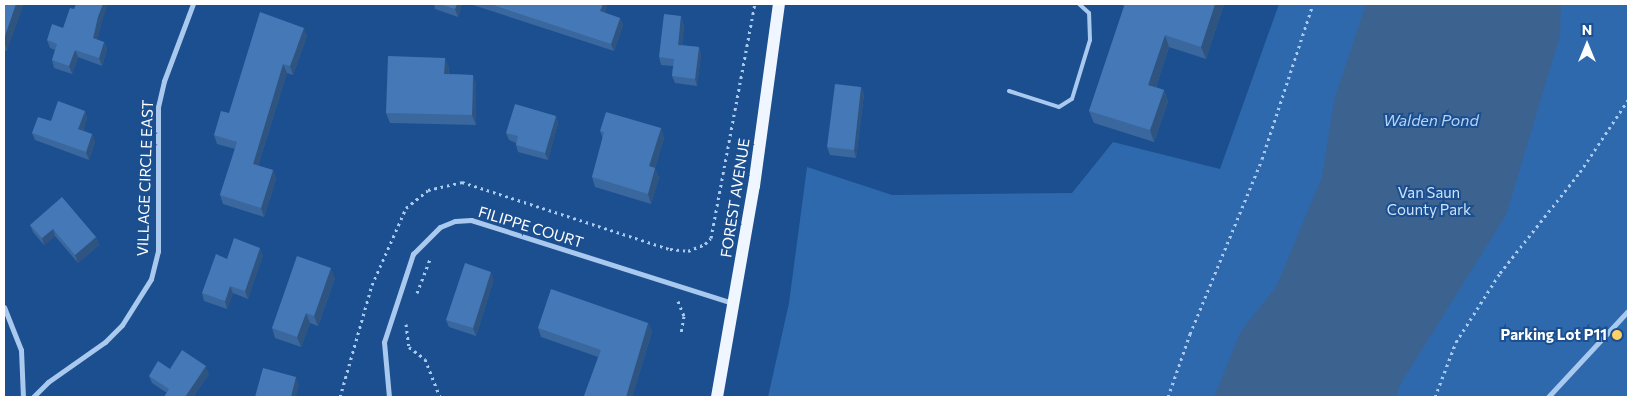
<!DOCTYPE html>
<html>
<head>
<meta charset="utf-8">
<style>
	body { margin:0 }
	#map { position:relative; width:1632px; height:401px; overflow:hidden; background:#1b4f8f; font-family:Commissioner,sans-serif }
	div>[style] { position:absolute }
	.green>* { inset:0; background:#2e69ad }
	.water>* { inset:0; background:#3c6290 }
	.path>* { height:3px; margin-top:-1.5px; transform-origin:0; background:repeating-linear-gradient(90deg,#a9c9ee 0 2.5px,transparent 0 6.5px) }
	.service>* { height:4px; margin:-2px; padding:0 2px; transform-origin:2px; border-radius:2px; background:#a9c9ee }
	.minor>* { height:5px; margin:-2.5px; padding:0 2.5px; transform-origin:2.5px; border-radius:2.5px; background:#a9c9ee }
	.primary>* { height:12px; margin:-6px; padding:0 6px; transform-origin:6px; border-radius:6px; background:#f0f6ff }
	.wall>* { inset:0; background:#3a679d }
	.shaded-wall>* { inset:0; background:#305480 }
	.building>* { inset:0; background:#4478b7 }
	.dots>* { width:14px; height:14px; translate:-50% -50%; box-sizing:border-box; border:2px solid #1b4f8f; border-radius:50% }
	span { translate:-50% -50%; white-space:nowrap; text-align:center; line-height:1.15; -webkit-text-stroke:4px #1b4f8f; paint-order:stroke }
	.street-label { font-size:15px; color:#fff }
	.park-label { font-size:15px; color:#cfe3fa }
	.poi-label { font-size:15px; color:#fff; font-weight:700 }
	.right { translate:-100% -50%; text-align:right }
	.water-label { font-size:16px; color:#b5d3f5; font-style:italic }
	.frame { position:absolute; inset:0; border:5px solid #fff; pointer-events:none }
	.north { position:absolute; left:1562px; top:20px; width:50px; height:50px; -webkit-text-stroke:4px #1b4f8f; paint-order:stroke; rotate:0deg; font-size:14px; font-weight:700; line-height:20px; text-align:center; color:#fff }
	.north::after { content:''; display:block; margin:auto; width:18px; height:22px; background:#fff; clip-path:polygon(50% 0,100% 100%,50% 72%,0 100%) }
</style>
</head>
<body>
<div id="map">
	<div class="green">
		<div style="clip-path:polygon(1279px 4px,1628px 4px,1628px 397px,768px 397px,789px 303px,807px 167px,892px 195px,1072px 193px,1113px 142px,1220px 169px)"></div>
	</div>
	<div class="water">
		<div style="clip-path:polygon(1366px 4px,1561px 4px,1560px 36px,1506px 215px,1401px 383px,1396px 397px,1214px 397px,1241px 331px,1276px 287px,1322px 177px,1334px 100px)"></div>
	</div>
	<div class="path">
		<div style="left:417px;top:293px;width:36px;rotate:-69deg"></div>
		<div style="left:678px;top:301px;width:16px;rotate:68deg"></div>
		<div style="left:684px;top:316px;width:17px;rotate:100deg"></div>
		<div style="left:406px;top:324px;width:23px;rotate:83deg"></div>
		<div style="left:409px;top:347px;width:20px;rotate:37deg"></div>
		<div style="left:425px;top:359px;width:41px;rotate:68.5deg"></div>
		<div style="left:340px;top:397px;width:116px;rotate:-74.1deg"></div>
		<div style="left:372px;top:285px;width:84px;rotate:-66.2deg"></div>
		<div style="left:406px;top:208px;width:28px;rotate:-39deg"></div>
		<div style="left:428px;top:190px;width:35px;rotate:-13deg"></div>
		<div style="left:462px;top:182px;width:219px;rotate:17.9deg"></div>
		<div style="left:670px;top:249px;width:18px;rotate:6deg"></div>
		<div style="left:688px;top:251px;width:18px;rotate:-22deg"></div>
		<div style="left:705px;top:244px;width:8px;rotate:-45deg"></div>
		<div style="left:711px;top:238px;width:238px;rotate:-79.4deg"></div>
		<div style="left:1168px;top:397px;width:67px;rotate:-70.8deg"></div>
		<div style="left:1190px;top:334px;width:189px;rotate:-67.6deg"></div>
		<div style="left:1262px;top:159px;width:163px;rotate:-71.8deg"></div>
		<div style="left:1435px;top:397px;width:59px;rotate:-69.1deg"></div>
		<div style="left:1456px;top:342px;width:82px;rotate:-57.5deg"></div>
		<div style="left:1500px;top:273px;width:129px;rotate:-51.6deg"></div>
		<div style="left:1580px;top:172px;width:87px;rotate:-56.3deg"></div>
	</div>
	<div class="service">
		<div style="left:1009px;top:91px;width:52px;rotate:17.7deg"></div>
		<div style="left:1059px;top:107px;width:15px;rotate:-32deg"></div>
		<div style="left:1072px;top:99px;width:62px;rotate:-73deg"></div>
		<div style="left:1090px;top:40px;width:27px;rotate:-92deg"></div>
		<div style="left:1089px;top:13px;width:13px;rotate:-138deg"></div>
	</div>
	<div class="minor">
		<div style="left:4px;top:307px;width:46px;rotate:68.4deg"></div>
		<div style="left:21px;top:350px;width:47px;rotate:87.6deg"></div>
		<div style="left:33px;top:397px;width:21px;rotate:-45deg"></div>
		<div style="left:48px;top:382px;width:70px;rotate:-35.1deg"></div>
		<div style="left:105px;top:342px;width:24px;rotate:-45deg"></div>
		<div style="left:122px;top:325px;width:54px;rotate:-57.8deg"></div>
		<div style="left:151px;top:279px;width:29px;rotate:-76deg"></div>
		<div style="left:158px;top:251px;width:144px;rotate:-90deg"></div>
		<div style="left:158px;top:107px;width:27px;rotate:-77deg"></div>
		<div style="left:164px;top:81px;width:82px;rotate:-69.4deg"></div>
		<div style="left:389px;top:397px;width:55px;rotate:-95.2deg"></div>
		<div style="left:384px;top:342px;width:93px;rotate:-71.8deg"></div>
		<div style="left:413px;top:254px;width:38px;rotate:-45deg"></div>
		<div style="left:440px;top:227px;width:16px;rotate:-22deg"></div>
		<div style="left:455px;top:221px;width:16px;rotate:-4deg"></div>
		<div style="left:471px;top:220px;width:274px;rotate:17.6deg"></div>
		<div style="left:1548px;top:397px;width:117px;rotate:-47.1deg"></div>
	</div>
	<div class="primary">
		<div style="left:717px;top:397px;width:214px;rotate:-80.1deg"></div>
		<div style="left:754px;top:186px;width:184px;rotate:-82.2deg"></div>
	</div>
	<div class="wall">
		<div style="clip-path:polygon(4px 4px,7px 51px,4px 50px)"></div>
		<div style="clip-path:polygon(434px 4px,462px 4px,458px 17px,435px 9px)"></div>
		<div style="clip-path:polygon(470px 4px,607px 4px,607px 6px,605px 13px,620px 18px,623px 25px,614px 51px)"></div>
		<div style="clip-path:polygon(1120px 4px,1224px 4px,1206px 59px,1169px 47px,1156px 87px,1164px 90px,1168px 102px,1154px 142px,1094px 123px,1089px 111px,1124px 6px)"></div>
		<div style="clip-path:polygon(684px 24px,682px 45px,699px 47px,701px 55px,697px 86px,675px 83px,672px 76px,673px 66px,661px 65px,659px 57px)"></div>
		<div style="clip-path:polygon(101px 25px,97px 40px,104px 42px,107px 49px,102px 66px,78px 57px,72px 74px,54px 68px,52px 60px,55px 50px,50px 48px,47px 40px)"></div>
		<div style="clip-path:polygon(307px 36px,293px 75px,287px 73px,258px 166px,273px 170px,276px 179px,264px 217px,223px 204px,220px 195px,235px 149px,217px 144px,214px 135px,229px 113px)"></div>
		<div style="clip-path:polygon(445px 58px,449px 68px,449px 74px,473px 75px,476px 85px,476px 125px,390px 123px,386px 113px)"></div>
		<div style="clip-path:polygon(861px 87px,864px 94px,856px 158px,830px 155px,827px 147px)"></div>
		<div style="clip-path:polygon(85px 111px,87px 118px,83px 131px,92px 134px,95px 142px,89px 160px,35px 140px,32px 133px,51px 121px)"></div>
		<div style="clip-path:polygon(556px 116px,558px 123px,548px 160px,518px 152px,516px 145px,516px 143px,509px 140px,506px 133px)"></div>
		<div style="clip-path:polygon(661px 128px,664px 138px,655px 168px,659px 178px,651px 204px,595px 187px,592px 177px,603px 139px,600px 131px)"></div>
		<div style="clip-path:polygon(30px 225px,96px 237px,99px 245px,78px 263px,55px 236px,44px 245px,33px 232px)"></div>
		<div style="clip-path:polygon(263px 255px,248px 299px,233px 293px,227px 309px,204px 301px,202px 293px,227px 259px)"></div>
		<div style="clip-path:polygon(335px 278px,318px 326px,310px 323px,301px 347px,275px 338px,272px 328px)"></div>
		<div style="clip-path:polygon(494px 279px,476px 336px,449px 327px,446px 320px)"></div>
		<div style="clip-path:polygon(648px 323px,652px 332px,632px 397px,584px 397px,584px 396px,598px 357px,541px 337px,538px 328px)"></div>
		<div style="clip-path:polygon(170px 369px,209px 374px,193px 397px,164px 397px,167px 393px,152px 383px,149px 376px)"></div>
	</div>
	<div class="shaded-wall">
		<div style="clip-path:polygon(16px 4px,24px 4px,7px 51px,4px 42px,4px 39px)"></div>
		<div style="clip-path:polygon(103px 4px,108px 4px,101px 25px,96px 46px,93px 38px,98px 17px)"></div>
		<div style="clip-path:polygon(457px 4px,462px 4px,458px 17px,455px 9px)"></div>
		<div style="clip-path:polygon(603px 4px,607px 4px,607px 6px,603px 19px,600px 11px)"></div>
		<div style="clip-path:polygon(1215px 4px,1224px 4px,1206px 59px,1201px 47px)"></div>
		<div style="clip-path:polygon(681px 16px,684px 24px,681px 52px,678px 45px)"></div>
		<div style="clip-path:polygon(620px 18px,623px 25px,614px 51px,611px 44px)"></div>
		<div style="clip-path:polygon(304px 28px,307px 36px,293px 75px,290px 66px)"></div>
		<div style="clip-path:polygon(1165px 35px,1169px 47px,1153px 97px,1148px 85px)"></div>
		<div style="clip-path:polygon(104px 42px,107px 49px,102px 66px,99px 58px)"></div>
		<div style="clip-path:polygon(699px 47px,701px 55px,697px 86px,695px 79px)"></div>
		<div style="clip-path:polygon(75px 50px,78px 57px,72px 74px,69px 66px)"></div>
		<div style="clip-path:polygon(445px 58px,449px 68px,448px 84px,444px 74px)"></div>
		<div style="clip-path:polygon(283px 64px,287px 73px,256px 172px,253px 164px)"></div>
		<div style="clip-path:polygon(473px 75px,476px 85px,476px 125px,472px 115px)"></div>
		<div style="clip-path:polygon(861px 87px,864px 94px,856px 158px,854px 150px)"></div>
		<div style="clip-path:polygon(1164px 90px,1168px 102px,1154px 142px,1150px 130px)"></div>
		<div style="clip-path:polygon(85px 111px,87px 118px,81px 137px,78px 129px)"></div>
		<div style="clip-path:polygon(556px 116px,558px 123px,548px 160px,545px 153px)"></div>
		<div style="clip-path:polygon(661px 128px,664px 138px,655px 168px,659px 178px,651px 204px,648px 194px,649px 166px)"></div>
		<div style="clip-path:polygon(92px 134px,95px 142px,89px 160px,86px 152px)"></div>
		<div style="clip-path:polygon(273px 170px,276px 179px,264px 217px,261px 208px)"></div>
		<div style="clip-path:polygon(53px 229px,55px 236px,44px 245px,42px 238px)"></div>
		<div style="clip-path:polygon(96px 237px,99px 245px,78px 263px,75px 255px)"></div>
		<div style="clip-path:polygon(260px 248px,263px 255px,248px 299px,245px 291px)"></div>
		<div style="clip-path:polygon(331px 268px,335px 278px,318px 326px,314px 316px)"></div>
		<div style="clip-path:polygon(491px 272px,494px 279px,476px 336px,473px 328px)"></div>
		<div style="clip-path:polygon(230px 286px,233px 293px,227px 309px,225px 301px)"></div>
		<div style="clip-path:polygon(306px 313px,310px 323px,301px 347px,297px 337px)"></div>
		<div style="clip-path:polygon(648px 323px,652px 332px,632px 397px,626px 397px)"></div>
		<div style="clip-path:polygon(206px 366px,209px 374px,193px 397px,185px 397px)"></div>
		<div style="clip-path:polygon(296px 377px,299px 385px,296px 397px,291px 397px)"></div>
	</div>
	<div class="building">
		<div style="clip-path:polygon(4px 4px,16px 4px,4px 39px)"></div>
		<div style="clip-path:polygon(76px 4px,103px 4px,98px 17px,93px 38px,104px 42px,99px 58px,75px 50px,69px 66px,52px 60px,57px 44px,47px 40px,52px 24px,63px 28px,70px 8px,74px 9px)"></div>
		<div style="clip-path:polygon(439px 4px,457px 4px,455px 9px)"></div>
		<div style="clip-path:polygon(490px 4px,603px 4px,600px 11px,620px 18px,611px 44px)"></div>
		<div style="clip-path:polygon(1125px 4px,1215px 4px,1201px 47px,1165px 35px,1148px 85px,1164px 90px,1150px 130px,1089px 111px)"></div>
		<div style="clip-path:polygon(260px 12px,304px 28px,290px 66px,283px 64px,253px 164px,273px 170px,261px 208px,220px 195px,237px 142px,214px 135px,221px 111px,229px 113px)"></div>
		<div style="clip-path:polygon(664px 14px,681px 16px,678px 45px,699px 47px,695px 79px,672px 76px,674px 59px,659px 57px)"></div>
		<div style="clip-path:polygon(388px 56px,445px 58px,444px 74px,473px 75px,472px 115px,386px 113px)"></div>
		<div style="clip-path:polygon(835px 84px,861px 87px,854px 150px,827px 147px)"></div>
		<div style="clip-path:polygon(58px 101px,85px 111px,78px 129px,92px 134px,86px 152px,32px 133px,38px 117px,51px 121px)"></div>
		<div style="clip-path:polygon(515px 104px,556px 116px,545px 153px,516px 145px,518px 136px,506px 133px)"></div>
		<div style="clip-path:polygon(606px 112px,661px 128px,649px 166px,655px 168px,648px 194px,592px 177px,604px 132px,600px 131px)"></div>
		<div style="clip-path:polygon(62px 197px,96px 237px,75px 255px,53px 229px,42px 238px,30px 225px)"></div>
		<div style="clip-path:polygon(234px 238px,260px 248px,245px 291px,230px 286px,225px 301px,202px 293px,216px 254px,227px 259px)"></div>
		<div style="clip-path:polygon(297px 256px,331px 268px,314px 316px,306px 313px,297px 337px,272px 328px)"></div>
		<div style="clip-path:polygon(465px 263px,491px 272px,473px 328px,446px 320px)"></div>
		<div style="clip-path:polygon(551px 289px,648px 323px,626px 397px,588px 397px,584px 396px,601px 350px,538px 328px)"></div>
		<div style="clip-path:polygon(182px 350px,206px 366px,185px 397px,164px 397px,169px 389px,149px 376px,158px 361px,170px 369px)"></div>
		<div style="clip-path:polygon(263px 368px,296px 377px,291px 397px,255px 397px)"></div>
	</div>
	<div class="dots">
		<div style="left:1617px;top:335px;background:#ffd166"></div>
	</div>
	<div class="street-label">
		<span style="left:145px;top:178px;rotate:-88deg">VILLAGE CIRCLE EAST</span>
		<span style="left:735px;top:198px;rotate:-81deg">FOREST AVENUE</span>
		<span style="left:531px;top:227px;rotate:17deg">FILIPPE COURT</span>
	</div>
	<div class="park-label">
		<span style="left:1429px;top:201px">Van Saun<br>County Park</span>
	</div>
	<div class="poi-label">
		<span class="right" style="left:1607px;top:335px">Parking Lot P11</span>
	</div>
	<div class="water-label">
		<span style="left:1431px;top:120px">Walden Pond</span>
	</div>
	<div class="frame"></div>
	<div class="north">N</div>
</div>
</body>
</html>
